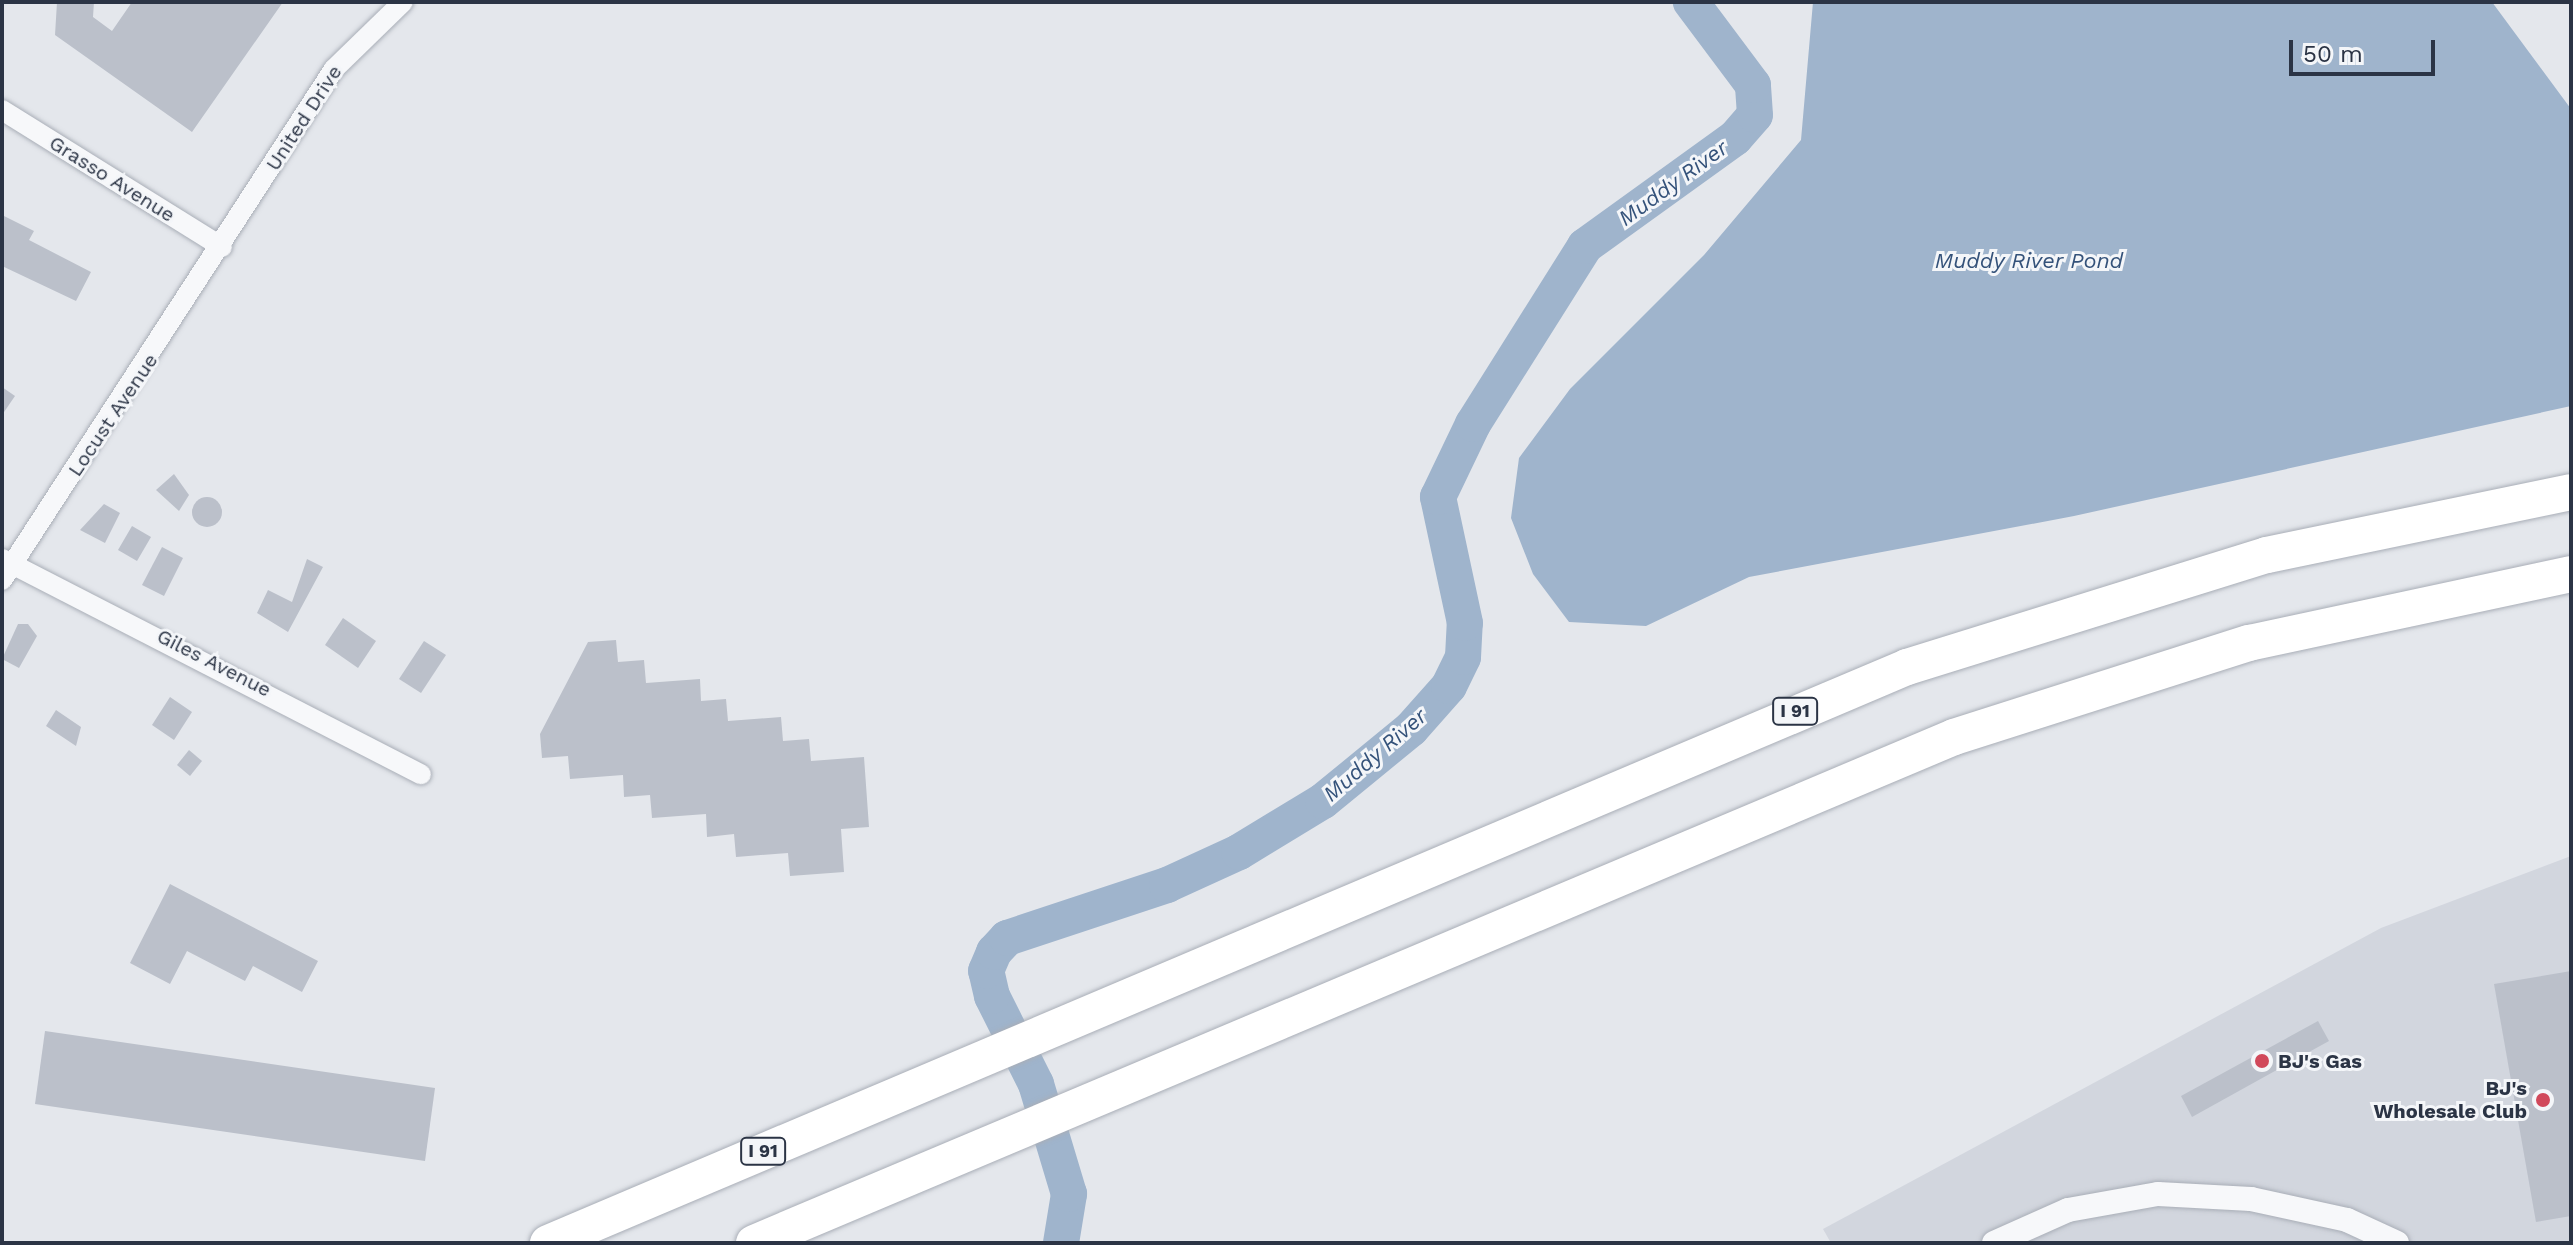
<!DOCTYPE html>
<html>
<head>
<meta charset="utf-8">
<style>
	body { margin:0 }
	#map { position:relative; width:2573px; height:1245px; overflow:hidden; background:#e4e7ec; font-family:"Work Sans",sans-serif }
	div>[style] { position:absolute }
	.built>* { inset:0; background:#d2d6de }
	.water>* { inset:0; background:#9fb4cc }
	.river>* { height:36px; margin:-18px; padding:0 18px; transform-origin:18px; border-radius:18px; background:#9fb4cc }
	.building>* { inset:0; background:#bbc0ca }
	.round { border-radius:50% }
	.roads { filter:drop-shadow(0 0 2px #a9aeb7) drop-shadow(0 0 2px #a9aeb7) }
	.minor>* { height:20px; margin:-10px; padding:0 10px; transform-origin:10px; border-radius:10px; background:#f7f8fa }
	.tertiary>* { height:24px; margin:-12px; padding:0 12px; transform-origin:12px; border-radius:12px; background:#f7f8fa }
	.motorway>* { height:36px; margin:-18px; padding:0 18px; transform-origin:18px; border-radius:18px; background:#fff }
	.dots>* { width:22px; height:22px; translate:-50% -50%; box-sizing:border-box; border:4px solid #f4f6f9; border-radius:50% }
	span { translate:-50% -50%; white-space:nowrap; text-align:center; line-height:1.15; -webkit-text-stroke:6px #f4f6f9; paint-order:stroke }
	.shield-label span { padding:2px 6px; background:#f4f6f9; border:2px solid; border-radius:6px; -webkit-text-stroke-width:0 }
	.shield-label { font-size:18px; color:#2b3445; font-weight:700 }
	.street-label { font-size:20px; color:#2b3445 }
	.poi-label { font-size:20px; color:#2b3445; font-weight:700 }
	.left { translate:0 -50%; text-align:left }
	.right { translate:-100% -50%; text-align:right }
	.water-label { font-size:22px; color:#34527a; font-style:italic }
	.frame { position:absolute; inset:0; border:4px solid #2b3445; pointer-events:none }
	.scale { position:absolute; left:2289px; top:40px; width:146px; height:36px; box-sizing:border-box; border:4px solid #2b3445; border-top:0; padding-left:10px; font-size:24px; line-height:28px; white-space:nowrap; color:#2b3445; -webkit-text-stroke:6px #f4f6f9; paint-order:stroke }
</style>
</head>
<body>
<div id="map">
	<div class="built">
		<div style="clip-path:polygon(2571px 856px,2571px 1243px,1831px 1243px,1823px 1229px,2381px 928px)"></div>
	</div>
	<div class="water">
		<div style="clip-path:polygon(1813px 2px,2492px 2px,2571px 109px,2571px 406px,2074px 516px,1749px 577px,1646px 626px,1569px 622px,1533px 574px,1511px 518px,1519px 458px,1570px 389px,1704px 255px,1801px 140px)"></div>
	</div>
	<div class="river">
		<div style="left:1061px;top:1243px;width:50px;rotate:-80.7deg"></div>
		<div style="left:1069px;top:1194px;width:115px;rotate:-106.7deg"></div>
		<div style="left:1036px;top:1084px;width:98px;rotate:-116.6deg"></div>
		<div style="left:992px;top:996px;width:26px;rotate:-103deg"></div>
		<div style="left:986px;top:971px;width:21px;rotate:-67deg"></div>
		<div style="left:994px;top:952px;width:19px;rotate:-47deg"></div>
		<div style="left:1007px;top:938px;width:169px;rotate:-18.3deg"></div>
		<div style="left:1167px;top:885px;width:79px;rotate:-24.6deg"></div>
		<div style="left:1239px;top:852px;width:98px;rotate:-31.3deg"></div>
		<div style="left:1323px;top:801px;width:114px;rotate:-39.3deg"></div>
		<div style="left:1411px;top:729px;width:57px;rotate:-48.5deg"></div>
		<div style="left:1449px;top:686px;width:32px;rotate:-64deg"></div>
		<div style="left:1463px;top:657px;width:34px;rotate:-87deg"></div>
		<div style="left:1465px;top:623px;width:129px;rotate:-102.1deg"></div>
		<div style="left:1438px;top:497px;width:81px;rotate:-64.4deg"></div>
		<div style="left:1473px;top:424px;width:210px;rotate:-57.8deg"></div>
		<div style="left:1585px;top:246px;width:185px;rotate:-35.8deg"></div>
		<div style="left:1735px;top:138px;width:30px;rotate:-49deg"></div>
		<div style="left:1755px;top:115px;width:30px;rotate:-94deg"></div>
		<div style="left:1753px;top:85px;width:104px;rotate:-126.8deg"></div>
	</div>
	<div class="building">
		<div style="clip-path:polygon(57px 2px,94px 2px,93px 17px,112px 31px,132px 2px,283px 2px,192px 132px,55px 35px)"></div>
		<div style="clip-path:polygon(2px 215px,34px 231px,29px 240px,91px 272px,76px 301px,2px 266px)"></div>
		<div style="clip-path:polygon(2px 387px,15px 396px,2px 415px)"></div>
		<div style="clip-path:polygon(174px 474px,189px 495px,179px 511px,156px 490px)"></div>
		<div class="round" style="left:192px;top:497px;width:30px;height:30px"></div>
		<div style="clip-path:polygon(104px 504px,120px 513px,105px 543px,80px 530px)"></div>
		<div style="clip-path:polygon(132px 526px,151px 537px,137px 561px,118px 550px)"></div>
		<div style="clip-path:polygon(162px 547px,183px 558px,164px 596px,142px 585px)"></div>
		<div style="clip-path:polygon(307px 559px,323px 567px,288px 632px,257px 613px,268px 590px,292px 602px)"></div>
		<div style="clip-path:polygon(343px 618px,376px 641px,358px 668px,325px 645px)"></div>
		<div style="clip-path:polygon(18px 624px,28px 624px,37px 636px,19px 668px,2px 659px)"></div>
		<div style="clip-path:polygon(616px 640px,618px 662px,644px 660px,646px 683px,700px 679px,701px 701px,726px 699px,728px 721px,781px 717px,783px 741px,809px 739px,811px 761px,864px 757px,869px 827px,841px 829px,844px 872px,790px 876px,788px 853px,736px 857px,734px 834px,707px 837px,706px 814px,652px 818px,650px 795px,624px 797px,623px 775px,570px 779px,568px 756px,542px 758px,540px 734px,588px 642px)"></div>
		<div style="clip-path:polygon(424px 641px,446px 655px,421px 693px,399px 679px)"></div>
		<div style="clip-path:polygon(170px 697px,192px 712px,174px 740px,152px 725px)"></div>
		<div style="clip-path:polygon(56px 710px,81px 727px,76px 746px,46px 726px)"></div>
		<div style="clip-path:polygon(189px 750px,202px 761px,190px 776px,177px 765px)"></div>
		<div style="clip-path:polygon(170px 884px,318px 961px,302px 992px,253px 966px,245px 981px,187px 951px,170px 984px,130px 963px)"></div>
		<div style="clip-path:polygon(2571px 971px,2571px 1216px,2536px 1222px,2494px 984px)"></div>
		<div style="clip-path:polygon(2318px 1021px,2329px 1041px,2192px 1117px,2181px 1096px)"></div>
		<div style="clip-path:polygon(45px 1031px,435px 1088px,425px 1161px,35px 1104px)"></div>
	</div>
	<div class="roads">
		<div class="minor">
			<div style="left:2px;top:110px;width:259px;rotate:31.9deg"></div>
			<div style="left:2px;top:559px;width:471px;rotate:27.2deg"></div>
			<div style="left:2px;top:580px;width:609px;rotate:-56.99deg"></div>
			<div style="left:334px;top:69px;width:96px;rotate:-44.2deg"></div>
		</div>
		<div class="tertiary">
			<div style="left:1994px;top:1243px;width:81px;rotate:-24deg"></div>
			<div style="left:2068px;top:1210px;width:91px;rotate:-10.1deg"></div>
			<div style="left:2158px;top:1194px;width:93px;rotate:3.1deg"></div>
			<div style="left:2251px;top:1199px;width:98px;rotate:12.3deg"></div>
			<div style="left:2347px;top:1220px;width:55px;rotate:24.7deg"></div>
		</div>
		<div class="motorway">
			<div style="left:548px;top:1243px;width:1476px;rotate:-22.97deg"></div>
			<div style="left:1907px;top:667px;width:377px;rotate:-17.3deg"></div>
			<div style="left:2267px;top:555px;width:310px;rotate:-11.7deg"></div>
			<div style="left:754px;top:1243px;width:1302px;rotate:-22.86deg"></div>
			<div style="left:1954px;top:737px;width:310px;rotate:-17.7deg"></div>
			<div style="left:2249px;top:643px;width:329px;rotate:-12.1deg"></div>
		</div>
	</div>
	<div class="dots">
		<div style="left:2262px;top:1061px;background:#d1495b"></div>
		<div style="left:2543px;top:1100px;background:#d1495b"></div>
	</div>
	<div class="shield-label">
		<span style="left:1795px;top:711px">I 91</span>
		<span style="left:763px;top:1151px">I 91</span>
	</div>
	<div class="street-label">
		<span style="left:304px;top:118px;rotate:-57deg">United Drive</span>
		<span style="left:112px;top:179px;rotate:32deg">Grasso Avenue</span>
		<span style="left:113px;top:415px;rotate:-56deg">Locust Avenue</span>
		<span style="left:214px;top:663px;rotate:27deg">Giles Avenue</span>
	</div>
	<div class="poi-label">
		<span class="left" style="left:2278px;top:1061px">BJ's Gas</span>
		<span class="right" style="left:2527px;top:1100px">BJ's<br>Wholesale Club</span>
	</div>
	<div class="water-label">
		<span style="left:1673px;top:183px;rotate:-36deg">Muddy River</span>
		<span style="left:2029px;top:261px">Muddy River Pond</span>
		<span style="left:1375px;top:755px;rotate:-41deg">Muddy River</span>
	</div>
	<div class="frame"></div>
	<div class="scale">50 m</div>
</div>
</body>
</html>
